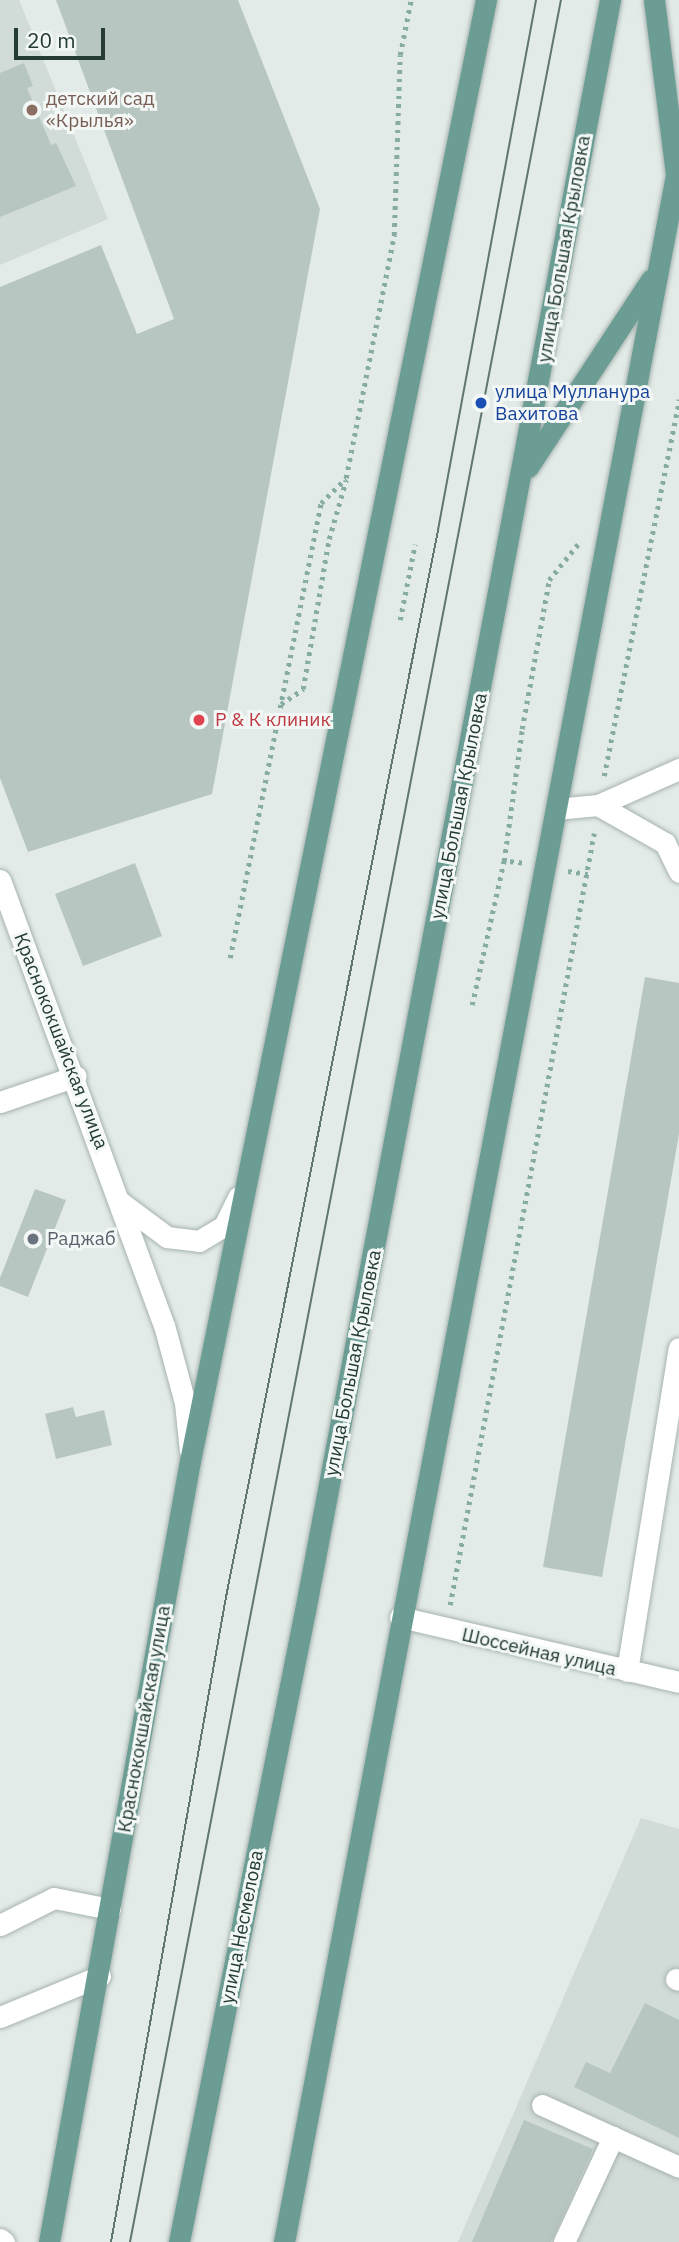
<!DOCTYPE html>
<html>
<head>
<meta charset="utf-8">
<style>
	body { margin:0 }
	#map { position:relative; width:679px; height:2242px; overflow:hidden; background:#e3ebe8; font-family:"IBM Plex Sans",sans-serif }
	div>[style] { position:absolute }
	.built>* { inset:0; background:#d1dbd7 }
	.building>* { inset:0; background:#b8c6c1 }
	.path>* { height:4.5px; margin-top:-2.25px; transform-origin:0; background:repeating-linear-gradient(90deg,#86aca3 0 3.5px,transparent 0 8.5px) }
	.roads { filter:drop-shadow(0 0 2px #a6b3af) drop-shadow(0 0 2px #a6b3af) }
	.minor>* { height:21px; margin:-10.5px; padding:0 10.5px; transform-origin:10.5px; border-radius:10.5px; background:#fff }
	.major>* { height:21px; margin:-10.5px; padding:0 10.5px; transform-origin:10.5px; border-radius:10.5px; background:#6b9d94 }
	.tram>* { height:2px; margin:-1px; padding:0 1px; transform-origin:1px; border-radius:1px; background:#5f7672 }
	.dots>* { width:19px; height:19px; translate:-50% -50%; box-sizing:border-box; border:4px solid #f3f8f6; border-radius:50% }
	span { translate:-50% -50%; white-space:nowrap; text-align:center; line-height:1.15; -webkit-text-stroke:6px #f3f8f6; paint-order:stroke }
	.education-label { font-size:19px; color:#785e54 }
	.left { translate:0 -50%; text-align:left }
	.street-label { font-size:19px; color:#243b36 }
	.transit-label { font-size:19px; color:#164399 }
	.health-label { font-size:19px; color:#be3a42 }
	.worship-label { font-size:19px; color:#5b616d }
	.scale { position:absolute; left:14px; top:28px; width:91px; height:32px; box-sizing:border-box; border:4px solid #243b36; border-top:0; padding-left:9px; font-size:21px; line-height:24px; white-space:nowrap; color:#243b36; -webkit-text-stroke:5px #f3f8f6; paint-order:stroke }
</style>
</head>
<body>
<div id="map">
	<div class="built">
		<div style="clip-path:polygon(0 0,19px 0,108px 219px,0 265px)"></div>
		<div style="clip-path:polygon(641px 1818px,679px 1829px,679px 2242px,458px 2242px)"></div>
	</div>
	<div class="building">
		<div style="clip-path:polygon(56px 0,238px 0,320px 209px,212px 794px,28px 852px,0 778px,0 287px,101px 245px,137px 334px,174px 319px)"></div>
		<div style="clip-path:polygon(24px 63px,33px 86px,27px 88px,51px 145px,56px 143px,76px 186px,0 217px,0 73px)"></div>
		<div style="clip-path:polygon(135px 863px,162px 936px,83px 966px,55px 894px)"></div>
		<div style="clip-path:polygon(645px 977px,679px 983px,679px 1134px,602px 1577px,543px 1567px)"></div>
		<div style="clip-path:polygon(35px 1189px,66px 1200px,28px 1297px,0 1286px,0 1278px)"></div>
		<div style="clip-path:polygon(73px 1407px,76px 1417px,104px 1410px,112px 1445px,56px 1459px,45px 1414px)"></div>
		<div style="clip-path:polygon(645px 2003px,679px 2020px,679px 2138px,574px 2087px,586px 2062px,610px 2073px)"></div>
		<div style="clip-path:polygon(524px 2120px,593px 2149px,551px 2242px,472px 2242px)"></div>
	</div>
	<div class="path">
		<div style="left:400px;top:620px;width:77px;rotate:-78.8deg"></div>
		<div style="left:281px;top:704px;width:27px;rotate:-34deg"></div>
		<div style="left:303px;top:689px;width:152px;rotate:-80.2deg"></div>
		<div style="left:329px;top:539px;width:61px;rotate:-73.9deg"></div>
		<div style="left:604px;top:776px;width:384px;rotate:-78.7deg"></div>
		<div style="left:522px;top:863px;width:18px;rotate:-174deg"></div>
		<div style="left:504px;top:861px;width:133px;rotate:-82.2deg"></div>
		<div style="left:522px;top:729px;width:151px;rotate:-79.7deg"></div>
		<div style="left:549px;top:580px;width:46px;rotate:-51.1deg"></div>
		<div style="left:568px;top:871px;width:20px;rotate:9deg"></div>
		<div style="left:230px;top:958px;width:464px;rotate:-78.7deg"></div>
		<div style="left:321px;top:503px;width:35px;rotate:-45deg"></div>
		<div style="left:346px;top:478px;width:248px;rotate:-78.8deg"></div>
		<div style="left:394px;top:235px;width:180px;rotate:-88.1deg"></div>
		<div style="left:400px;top:55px;width:56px;rotate:-78.7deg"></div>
		<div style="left:472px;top:1005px;width:148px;rotate:-77.5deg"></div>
		<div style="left:450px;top:1605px;width:785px;rotate:-79.43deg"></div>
	</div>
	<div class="roads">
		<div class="minor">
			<div style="left:598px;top:805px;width:77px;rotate:29.6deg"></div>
			<div style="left:665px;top:843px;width:32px;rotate:64deg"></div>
			<div style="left:556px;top:809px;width:42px;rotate:-5.4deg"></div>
			<div style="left:598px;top:805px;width:89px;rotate:-24deg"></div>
			<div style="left:0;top:880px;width:474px;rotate:69.8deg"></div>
			<div style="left:164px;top:1325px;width:81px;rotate:74.9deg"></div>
			<div style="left:185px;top:1403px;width:48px;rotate:84.1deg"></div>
			<div style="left:0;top:1102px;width:80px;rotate:-18.9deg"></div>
			<div style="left:120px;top:1202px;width:59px;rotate:36.7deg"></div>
			<div style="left:167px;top:1237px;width:32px;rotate:7deg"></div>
			<div style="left:199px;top:1241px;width:29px;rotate:-31deg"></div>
			<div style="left:224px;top:1226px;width:32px;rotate:-64deg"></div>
			<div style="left:400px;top:1617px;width:286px;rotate:13.1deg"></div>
			<div style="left:627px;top:1671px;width:327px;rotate:-80.9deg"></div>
			<div style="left:0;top:1925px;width:60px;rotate:-26.6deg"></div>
			<div style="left:54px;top:1898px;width:57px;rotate:11.1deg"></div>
			<div style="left:676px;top:1979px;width:3px;rotate:18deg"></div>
			<div style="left:0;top:2017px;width:108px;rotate:-22.3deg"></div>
			<div style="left:542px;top:2105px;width:150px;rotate:24.3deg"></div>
			<div style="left:0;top:2239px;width:5px;rotate:37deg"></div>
			<div style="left:564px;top:2242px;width:116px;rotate:-65deg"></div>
		</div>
		<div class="major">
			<div style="left:654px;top:0;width:174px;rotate:82.8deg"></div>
			<div style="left:528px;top:467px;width:224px;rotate:-56.7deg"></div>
			<div style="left:49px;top:2242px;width:794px;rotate:-79.77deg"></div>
			<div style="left:190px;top:1461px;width:1491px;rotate:-78.55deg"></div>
			<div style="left:179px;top:2242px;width:643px;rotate:-78.71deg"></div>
			<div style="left:305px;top:1611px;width:1640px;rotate:-79.28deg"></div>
			<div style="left:284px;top:2242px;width:2119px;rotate:-79.26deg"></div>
		</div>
	</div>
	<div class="tram">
		<div style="left:111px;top:2242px;width:655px;rotate:-79.89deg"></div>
		<div style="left:226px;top:1597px;width:1088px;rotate:-78.76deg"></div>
		<div style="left:438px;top:530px;width:539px;rotate:-79.52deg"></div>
		<div style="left:130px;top:2242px;width:2283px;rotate:-79.12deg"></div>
	</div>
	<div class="dots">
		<div style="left:32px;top:110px;background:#8d6e63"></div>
		<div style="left:481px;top:403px;background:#1a4fb4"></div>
		<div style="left:199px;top:720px;background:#e0444e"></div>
		<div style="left:33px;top:1239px;background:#6b7280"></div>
	</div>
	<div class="education-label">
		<span class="left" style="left:46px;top:110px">детский сад<br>«Крылья»</span>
	</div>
	<div class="street-label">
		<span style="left:564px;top:249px;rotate:-80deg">улица Большая Крыловка</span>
		<span style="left:459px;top:806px;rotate:-79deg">улица Большая Крыловка</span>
		<span style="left:61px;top:1041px;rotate:69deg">Краснококшайская улица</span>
		<span style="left:353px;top:1363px;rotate:-79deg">улица Большая Крыловка</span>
		<span style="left:539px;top:1652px;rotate:13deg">Шоссейная улица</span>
		<span style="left:144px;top:1719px;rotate:-80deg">Краснококшайская улица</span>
		<span style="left:242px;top:1927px;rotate:-79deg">улица Несмелова</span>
	</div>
	<div class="transit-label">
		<span class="left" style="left:495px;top:403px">улица Мулланура<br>Вахитова</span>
	</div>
	<div class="health-label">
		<span class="left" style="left:215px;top:720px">Р &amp; К клиник</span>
	</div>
	<div class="worship-label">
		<span class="left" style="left:47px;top:1239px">Раджаб</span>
	</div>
	<div class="scale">20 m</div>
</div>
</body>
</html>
